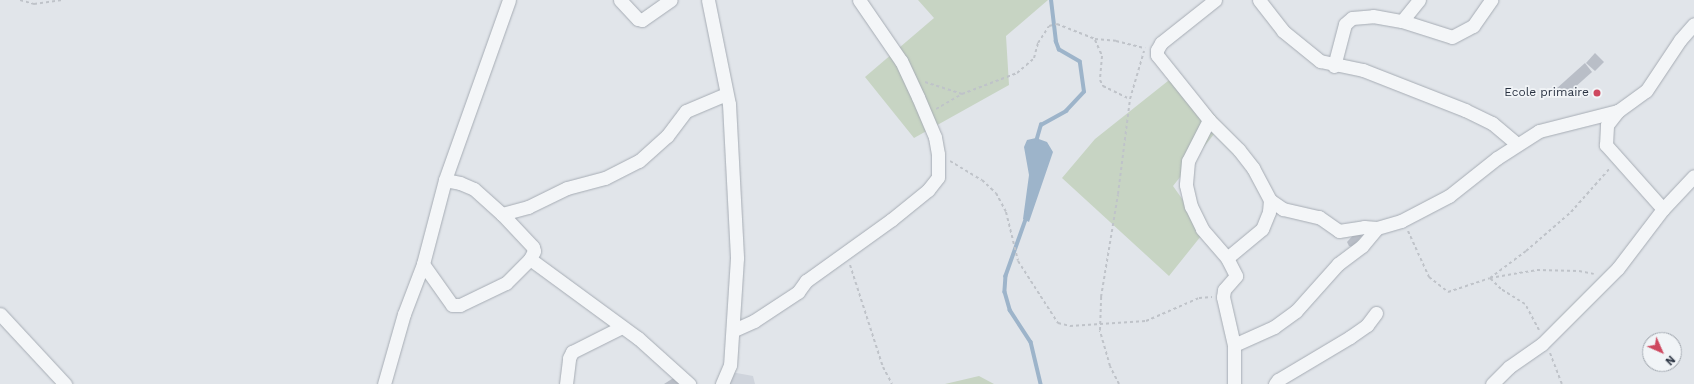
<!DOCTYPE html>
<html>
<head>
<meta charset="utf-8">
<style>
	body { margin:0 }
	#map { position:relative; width:1694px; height:384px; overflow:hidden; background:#e1e5ea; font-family:"Work Sans",sans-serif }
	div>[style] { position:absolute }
	.built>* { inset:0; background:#cfd4dc }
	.green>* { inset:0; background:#c7d4c3 }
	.water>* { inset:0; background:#9db4ca }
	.stream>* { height:3.5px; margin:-1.75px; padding:0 1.75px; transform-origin:1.75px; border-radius:1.75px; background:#9db4ca }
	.building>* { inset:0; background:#b9bec7 }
	.path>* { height:2px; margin-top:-1px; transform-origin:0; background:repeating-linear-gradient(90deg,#bfc3c9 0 3px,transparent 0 6px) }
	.roads { filter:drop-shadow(0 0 1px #a6acb4) drop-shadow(0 0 1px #a6acb4) }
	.minor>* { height:13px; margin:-6.5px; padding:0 6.5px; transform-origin:6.5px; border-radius:6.5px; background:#f4f6f8 }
	.dots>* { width:11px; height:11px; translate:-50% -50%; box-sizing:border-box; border:2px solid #f1f4f7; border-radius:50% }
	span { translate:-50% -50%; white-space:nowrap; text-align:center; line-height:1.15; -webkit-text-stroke:3.5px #f1f4f7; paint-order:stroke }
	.poi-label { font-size:12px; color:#2a3342 }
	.right { translate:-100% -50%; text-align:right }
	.north { position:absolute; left:1642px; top:332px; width:40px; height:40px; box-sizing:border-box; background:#f1f4f7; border:1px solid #a1a7af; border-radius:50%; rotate:135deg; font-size:11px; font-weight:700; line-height:16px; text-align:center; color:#2a3342 }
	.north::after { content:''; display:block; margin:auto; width:14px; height:18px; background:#ce485f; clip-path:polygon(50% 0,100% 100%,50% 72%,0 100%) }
</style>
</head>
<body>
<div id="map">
	<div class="built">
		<div style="clip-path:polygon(731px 372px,753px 376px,755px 384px,730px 384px)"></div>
	</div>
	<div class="green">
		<div style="clip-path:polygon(918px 0,1048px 0,1006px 36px,1009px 85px,914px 138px,865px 77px,934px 18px)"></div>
		<div style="clip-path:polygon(1178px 73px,1222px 124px,1173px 186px,1205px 231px,1169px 276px,1062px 178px,1095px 139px)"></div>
		<div style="clip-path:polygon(979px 376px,994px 384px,945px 384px)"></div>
	</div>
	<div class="water">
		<div style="clip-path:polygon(1036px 138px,1047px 142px,1053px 152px,1029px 222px,1023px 219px,1029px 175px,1024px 147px,1027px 140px)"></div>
	</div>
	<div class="stream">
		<div style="left:1036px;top:142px;width:18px;rotate:-74deg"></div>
		<div style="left:1041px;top:125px;width:29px;rotate:-29deg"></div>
		<div style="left:1066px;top:111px;width:26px;rotate:-47deg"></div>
		<div style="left:1084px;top:92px;width:30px;rotate:-98deg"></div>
		<div style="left:1080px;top:62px;width:24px;rotate:-150deg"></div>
		<div style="left:1059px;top:50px;width:9px;rotate:-111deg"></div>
		<div style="left:1056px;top:42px;width:42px;rotate:-96.8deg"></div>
		<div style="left:1027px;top:217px;width:63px;rotate:109.6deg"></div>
		<div style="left:1006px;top:276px;width:16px;rotate:94deg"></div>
		<div style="left:1005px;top:292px;width:19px;rotate:74deg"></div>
		<div style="left:1010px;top:310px;width:38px;rotate:57deg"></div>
		<div style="left:1031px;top:342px;width:43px;rotate:76.6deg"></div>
	</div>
	<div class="building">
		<div style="clip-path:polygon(1595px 53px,1604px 62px,1595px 71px,1586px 63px)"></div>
		<div style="clip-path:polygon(1585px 63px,1592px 72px,1564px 97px,1556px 89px)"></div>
		<div style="clip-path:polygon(1357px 231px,1362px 236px,1352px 247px,1349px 246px,1347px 242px)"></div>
		<div style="clip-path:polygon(675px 377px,680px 384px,664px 384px)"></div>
	</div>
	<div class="path">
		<div style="left:20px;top:0;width:15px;rotate:16deg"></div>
		<div style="left:34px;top:4px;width:30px;rotate:-8deg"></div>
		<div style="left:1095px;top:40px;width:17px;rotate:66deg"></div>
		<div style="left:1102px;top:56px;width:24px;rotate:95deg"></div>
		<div style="left:1100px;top:80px;width:7px;rotate:63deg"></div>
		<div style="left:1103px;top:86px;width:30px;rotate:26deg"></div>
		<div style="left:925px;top:82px;width:39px;rotate:18deg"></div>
		<div style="left:936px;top:109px;width:30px;rotate:-30deg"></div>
		<div style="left:962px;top:94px;width:59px;rotate:-20.9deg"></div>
		<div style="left:1017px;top:73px;width:23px;rotate:-41deg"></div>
		<div style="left:1034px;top:58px;width:16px;rotate:-75deg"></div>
		<div style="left:1038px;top:43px;width:20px;rotate:-57deg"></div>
		<div style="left:1049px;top:26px;width:8px;rotate:-14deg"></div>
		<div style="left:1057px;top:24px;width:41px;rotate:21.5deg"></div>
		<div style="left:1095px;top:39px;width:21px;rotate:5deg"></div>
		<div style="left:1116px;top:41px;width:30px;rotate:14deg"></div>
		<div style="left:950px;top:161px;width:37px;rotate:31deg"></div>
		<div style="left:982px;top:180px;width:19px;rotate:43deg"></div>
		<div style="left:996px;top:193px;width:21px;rotate:62deg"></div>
		<div style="left:1006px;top:212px;width:50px;rotate:76.2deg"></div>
		<div style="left:1018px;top:261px;width:74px;rotate:57.2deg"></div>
		<div style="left:1058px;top:323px;width:12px;rotate:14deg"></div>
		<div style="left:1070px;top:326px;width:76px;rotate:-3.8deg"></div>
		<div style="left:1146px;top:321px;width:58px;rotate:-23.5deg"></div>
		<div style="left:1199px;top:298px;width:13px;rotate:-4deg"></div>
		<div style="left:1408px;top:231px;width:51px;rotate:65.5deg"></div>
		<div style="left:1429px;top:277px;width:24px;rotate:38deg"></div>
		<div style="left:1448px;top:292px;width:44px;rotate:-18.4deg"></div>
		<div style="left:1490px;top:278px;width:45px;rotate:-36.9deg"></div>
		<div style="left:1526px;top:251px;width:60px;rotate:-40.9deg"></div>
		<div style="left:1571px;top:212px;width:59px;rotate:-48.4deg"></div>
		<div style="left:850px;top:265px;width:107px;rotate:72.1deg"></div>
		<div style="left:883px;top:367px;width:19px;rotate:62deg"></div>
		<div style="left:1539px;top:330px;width:30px;rotate:-118deg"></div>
		<div style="left:1525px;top:304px;width:28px;rotate:-148deg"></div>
		<div style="left:1501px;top:289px;width:16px;rotate:-135deg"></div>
		<div style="left:1490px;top:278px;width:48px;rotate:-9.7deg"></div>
		<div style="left:1537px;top:270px;width:42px;rotate:1.4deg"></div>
		<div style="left:1579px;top:271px;width:15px;rotate:11deg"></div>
		<div style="left:1550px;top:353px;width:33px;rotate:69deg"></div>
		<div style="left:1119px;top:384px;width:20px;rotate:-117deg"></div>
		<div style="left:1110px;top:366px;width:37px;rotate:-106deg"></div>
		<div style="left:1100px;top:330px;width:33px;rotate:-88deg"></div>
		<div style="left:1101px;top:297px;width:104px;rotate:-80.6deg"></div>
		<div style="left:1118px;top:194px;width:96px;rotate:-82.8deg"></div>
		<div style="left:1130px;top:99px;width:50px;rotate:-73.7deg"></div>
	</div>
	<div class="roads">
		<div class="minor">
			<div style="left:509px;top:0;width:191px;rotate:109.6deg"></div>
			<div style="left:445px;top:180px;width:87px;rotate:104.7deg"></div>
			<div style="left:423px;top:264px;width:50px;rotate:54.7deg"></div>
			<div style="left:452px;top:305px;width:8px"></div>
			<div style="left:460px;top:305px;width:51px;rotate:-25.6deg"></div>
			<div style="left:506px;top:283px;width:34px;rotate:-45deg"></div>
			<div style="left:620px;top:0;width:26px;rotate:47deg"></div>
			<div style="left:638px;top:19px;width:4px;rotate:14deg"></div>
			<div style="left:642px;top:20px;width:35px;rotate:-35deg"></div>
			<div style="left:708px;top:0;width:106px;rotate:78.6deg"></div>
			<div style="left:729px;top:104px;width:154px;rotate:87deg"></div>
			<div style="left:737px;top:258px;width:107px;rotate:93.7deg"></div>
			<div style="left:730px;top:365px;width:21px;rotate:113deg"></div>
			<div style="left:1215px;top:0;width:69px;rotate:141.5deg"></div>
			<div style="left:1161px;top:43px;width:8px;rotate:120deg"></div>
			<div style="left:1157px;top:50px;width:5px;rotate:90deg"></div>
			<div style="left:1157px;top:55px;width:83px;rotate:51.3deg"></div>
			<div style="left:1209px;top:120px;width:42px;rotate:45deg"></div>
			<div style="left:1239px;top:150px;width:23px;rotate:52deg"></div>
			<div style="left:1253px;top:168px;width:36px;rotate:62deg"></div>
			<div style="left:1270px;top:200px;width:12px;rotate:95deg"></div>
			<div style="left:1269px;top:212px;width:18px;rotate:112deg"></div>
			<div style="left:1262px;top:229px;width:45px;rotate:140.4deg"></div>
			<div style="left:1227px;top:258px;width:20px;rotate:63deg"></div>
			<div style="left:1236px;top:276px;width:18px;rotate:131deg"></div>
			<div style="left:1224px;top:290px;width:7px;rotate:98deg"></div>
			<div style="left:1223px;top:297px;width:49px;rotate:77.1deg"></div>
			<div style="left:1234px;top:345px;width:39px;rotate:90deg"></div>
			<div style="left:1259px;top:0;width:39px;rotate:52deg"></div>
			<div style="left:1283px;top:31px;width:48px;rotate:39deg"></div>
			<div style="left:1320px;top:61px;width:44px;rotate:11.8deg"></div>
			<div style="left:1363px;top:70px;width:110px;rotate:21.4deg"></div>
			<div style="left:1465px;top:110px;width:30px;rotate:26deg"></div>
			<div style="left:1492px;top:123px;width:33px;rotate:40deg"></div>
			<div style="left:1402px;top:21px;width:52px;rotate:17.7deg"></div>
			<div style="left:1452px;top:37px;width:24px;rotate:-28deg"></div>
			<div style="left:1473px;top:26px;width:32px;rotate:-55deg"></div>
			<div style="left:1334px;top:66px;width:43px;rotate:-75.3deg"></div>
			<div style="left:1345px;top:24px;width:9px;rotate:-41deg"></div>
			<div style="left:1352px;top:18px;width:21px;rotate:-5deg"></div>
			<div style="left:1373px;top:16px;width:29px;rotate:10deg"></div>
			<div style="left:1402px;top:21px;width:27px;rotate:-51deg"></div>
			<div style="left:1209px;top:120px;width:46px;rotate:117.1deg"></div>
			<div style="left:1188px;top:161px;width:24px;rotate:95deg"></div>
			<div style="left:1186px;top:185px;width:22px;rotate:77deg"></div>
			<div style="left:1191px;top:206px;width:25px;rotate:64deg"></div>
			<div style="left:1202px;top:229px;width:38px;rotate:49deg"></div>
			<div style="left:445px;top:180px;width:15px;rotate:11deg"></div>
			<div style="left:460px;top:183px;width:15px;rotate:23deg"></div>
			<div style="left:474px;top:189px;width:38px;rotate:42deg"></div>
			<div style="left:502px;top:214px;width:45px;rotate:46.8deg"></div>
			<div style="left:533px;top:247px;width:4px;rotate:76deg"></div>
			<div style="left:534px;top:251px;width:9px;rotate:117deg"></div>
			<div style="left:530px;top:259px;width:134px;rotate:36.2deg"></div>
			<div style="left:638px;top:338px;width:69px;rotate:42deg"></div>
			<div style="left:1270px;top:200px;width:16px;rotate:35deg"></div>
			<div style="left:1283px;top:209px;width:37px;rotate:13deg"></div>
			<div style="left:1319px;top:217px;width:24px;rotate:35deg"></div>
			<div style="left:1339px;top:231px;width:25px;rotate:-9deg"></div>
			<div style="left:1364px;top:227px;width:13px;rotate:4deg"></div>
			<div style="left:1663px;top:209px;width:86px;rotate:-131.7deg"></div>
			<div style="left:1606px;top:145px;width:20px;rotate:-87deg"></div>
			<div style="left:1607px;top:125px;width:18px;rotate:-52deg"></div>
			<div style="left:1618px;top:111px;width:34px;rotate:-36deg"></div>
			<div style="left:1646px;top:91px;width:61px;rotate:-56.3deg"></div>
			<div style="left:1680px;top:40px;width:21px;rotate:-49deg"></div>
			<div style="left:502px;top:214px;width:27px;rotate:-15deg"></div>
			<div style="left:528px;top:207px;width:43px;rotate:-26deg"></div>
			<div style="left:567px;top:188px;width:39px;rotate:-15deg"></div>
			<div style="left:605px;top:178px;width:38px;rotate:-27deg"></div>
			<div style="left:639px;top:161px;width:38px;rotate:-42deg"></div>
			<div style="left:667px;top:136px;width:31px;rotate:-53deg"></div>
			<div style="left:686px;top:111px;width:43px;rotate:-23deg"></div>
			<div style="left:0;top:314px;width:96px;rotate:47.1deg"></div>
			<div style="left:734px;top:330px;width:22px;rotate:-24deg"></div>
			<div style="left:754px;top:321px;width:53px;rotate:-33.4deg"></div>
			<div style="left:798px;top:292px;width:14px;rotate:-54deg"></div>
			<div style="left:806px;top:281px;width:105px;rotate:-35.7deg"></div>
			<div style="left:891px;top:220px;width:48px;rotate:-39deg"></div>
			<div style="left:928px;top:190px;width:16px;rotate:-52deg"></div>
			<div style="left:938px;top:177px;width:23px;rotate:-90deg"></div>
			<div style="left:938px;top:154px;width:17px;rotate:-100deg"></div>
			<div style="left:935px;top:137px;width:43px;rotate:-113deg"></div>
			<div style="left:918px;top:97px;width:40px;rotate:-115deg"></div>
			<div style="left:901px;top:61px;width:74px;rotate:-124.5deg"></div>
			<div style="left:1234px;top:345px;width:44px;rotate:-24.2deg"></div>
			<div style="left:1274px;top:327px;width:27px;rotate:-36deg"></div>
			<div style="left:1296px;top:311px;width:63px;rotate:-48.2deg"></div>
			<div style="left:1338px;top:264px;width:30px;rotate:-37deg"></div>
			<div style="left:1362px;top:246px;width:23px;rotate:-50deg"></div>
			<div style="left:1377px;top:228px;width:25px;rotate:-16deg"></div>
			<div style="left:1401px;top:221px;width:54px;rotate:-27.5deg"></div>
			<div style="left:1449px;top:196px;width:61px;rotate:-38.4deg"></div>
			<div style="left:1497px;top:158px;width:50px;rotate:-32.7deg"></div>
			<div style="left:1539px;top:131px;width:81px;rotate:-14.2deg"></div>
			<div style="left:384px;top:384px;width:73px;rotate:-74.1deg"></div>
			<div style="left:404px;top:314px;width:53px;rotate:-69.2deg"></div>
			<div style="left:566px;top:384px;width:26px;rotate:-83deg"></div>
			<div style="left:569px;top:358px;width:7px;rotate:-63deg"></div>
			<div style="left:572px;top:352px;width:56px;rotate:-26.6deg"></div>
			<div style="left:1275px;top:384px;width:5px;rotate:-53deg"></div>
			<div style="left:1278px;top:380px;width:84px;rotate:-30.8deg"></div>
			<div style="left:1350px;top:337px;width:21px;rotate:-35deg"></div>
			<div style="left:1367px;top:325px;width:15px;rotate:-53deg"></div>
			<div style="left:1492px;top:384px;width:24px;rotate:-45deg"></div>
			<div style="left:1509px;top:367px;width:40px;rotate:-34.9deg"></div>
			<div style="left:1542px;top:344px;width:107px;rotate:-45deg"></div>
			<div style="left:1618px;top:268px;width:74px;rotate:-52.7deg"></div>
			<div style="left:1663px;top:209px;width:45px;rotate:-46.8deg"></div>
		</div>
	</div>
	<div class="dots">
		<div style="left:1597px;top:93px;background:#ce485f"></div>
	</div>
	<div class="poi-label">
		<span class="right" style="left:1589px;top:93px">Ecole primaire</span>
	</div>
	<div class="north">N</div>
</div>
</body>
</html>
